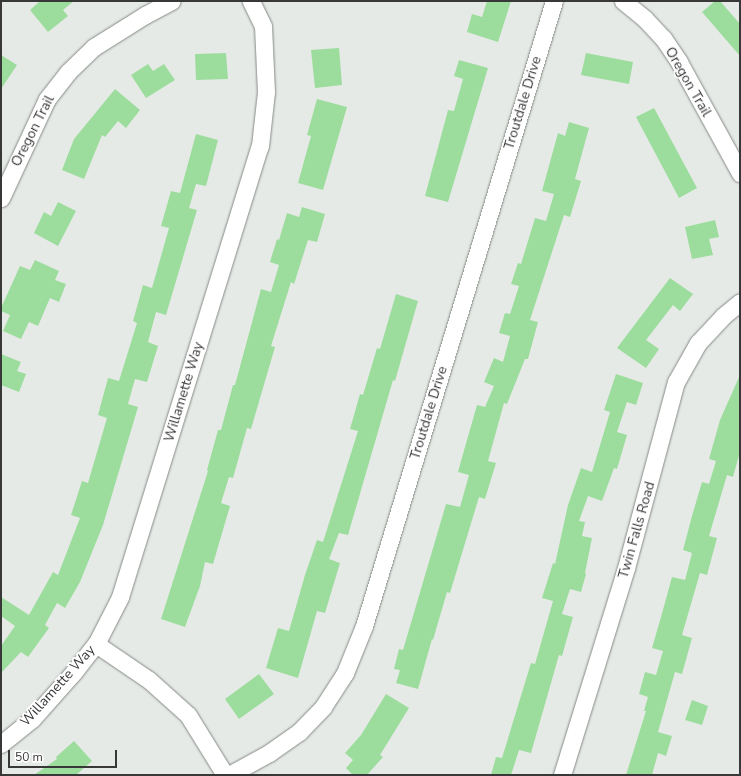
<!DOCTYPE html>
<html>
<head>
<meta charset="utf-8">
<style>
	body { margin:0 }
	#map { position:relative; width:741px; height:776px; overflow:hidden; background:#e6eae6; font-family:"Nunito Sans",sans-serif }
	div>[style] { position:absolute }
	.building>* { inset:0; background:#9cdd9d }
	.roads { filter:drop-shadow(0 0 1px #868a86) drop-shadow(0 0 1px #868a86) }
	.minor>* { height:17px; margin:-8.5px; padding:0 8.5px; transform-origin:8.5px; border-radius:8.5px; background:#fff }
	span { translate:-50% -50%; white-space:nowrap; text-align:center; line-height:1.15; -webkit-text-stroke:3.5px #fff; paint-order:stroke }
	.street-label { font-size:14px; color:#373837 }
	.frame { position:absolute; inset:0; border:2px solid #373837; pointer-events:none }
	.scale { position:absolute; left:8px; top:750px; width:109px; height:18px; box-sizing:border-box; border:2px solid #373837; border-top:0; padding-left:5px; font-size:12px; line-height:14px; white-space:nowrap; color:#373837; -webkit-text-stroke:3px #fff; paint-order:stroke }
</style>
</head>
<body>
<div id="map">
	<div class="building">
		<div style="clip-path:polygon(40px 1px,74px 1px,63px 10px,68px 16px,48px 32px,30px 10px)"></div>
		<div style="clip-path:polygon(487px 1px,511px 1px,498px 42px,467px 32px,472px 14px,482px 17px)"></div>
		<div style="clip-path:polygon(715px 1px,720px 1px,740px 24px,740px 56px,702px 12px)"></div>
		<div style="clip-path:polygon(339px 48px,342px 85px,315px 88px,311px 50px)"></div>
		<div style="clip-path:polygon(226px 53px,228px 79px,196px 80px,195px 54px)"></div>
		<div style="clip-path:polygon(586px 53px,633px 62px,629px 84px,581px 75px)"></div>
		<div style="clip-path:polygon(1px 55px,17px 65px,1px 89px)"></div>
		<div style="clip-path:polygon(459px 60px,488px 68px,448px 202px,425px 196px,448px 110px,454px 111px,463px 79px,454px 76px)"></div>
		<div style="clip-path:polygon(148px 64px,153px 71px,164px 64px,175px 80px,146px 98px,131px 75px)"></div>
		<div style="clip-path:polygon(115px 89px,140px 110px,126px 128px,118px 121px,105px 137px,102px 135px,84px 179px,62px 170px,74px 139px)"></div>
		<div style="clip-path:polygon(317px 99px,347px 107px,323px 190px,298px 183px,311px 136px,307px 135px)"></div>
		<div style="clip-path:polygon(654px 108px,697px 188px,679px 198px,636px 117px)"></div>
		<div style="clip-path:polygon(569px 122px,589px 128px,575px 179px,581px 181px,570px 217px,564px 215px,530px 320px,538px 322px,528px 359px,525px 359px,507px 404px,504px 403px,488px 461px,496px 463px,485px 499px,479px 497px,450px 593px,447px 592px,433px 640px,432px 639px,418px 689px,396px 683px,400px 670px,394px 669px,399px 649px,403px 650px,446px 504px,460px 507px,469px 475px,458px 472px,463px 454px,477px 405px,485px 407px,494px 386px,484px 382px,494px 358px,503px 362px,510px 336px,499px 333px,505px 313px,510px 314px,519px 286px,511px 284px,518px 263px,521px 264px,535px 218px,546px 221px,554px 194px,542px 191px,558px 133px,565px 136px)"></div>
		<div style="clip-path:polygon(196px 134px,218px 140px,206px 186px,196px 184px,189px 208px,197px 210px,166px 315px,156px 312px,148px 342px,158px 346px,147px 382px,135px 379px,128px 404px,138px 407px,103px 525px,80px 582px,65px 608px,57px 603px,45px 625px,49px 628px,28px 657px,21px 652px,1px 673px,1px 646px,15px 626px,1px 616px,1px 597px,29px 615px,53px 572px,58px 575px,80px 518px,71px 515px,82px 481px,88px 483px,107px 418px,98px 415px,108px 378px,119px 381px,137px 323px,133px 321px,143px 285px,152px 288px,169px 228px,161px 226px,171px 191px,180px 193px)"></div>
		<div style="clip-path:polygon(58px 202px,76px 211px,58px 246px,34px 233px,44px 212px,51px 216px)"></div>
		<div style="clip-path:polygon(302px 207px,325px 214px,317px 242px,308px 240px,294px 284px,291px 282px,271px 346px,275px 347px,251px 429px,247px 428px,233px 478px,229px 477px,221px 503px,230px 506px,213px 564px,205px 562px,200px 586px,185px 627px,161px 619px,208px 471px,207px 470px,218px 430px,221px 430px,233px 385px,235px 385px,261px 289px,271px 292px,279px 265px,270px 262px,277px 239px,279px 240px,287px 213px,299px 217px)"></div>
		<div style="clip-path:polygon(715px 220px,719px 237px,709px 239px,713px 255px,692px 259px,685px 227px)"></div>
		<div style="clip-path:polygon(35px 260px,59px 271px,55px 280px,66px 284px,59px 302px,50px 298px,38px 326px,29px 322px,21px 339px,3px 331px,10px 315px,1px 311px,1px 308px,20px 266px,30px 270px)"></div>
		<div style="clip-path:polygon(670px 278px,693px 294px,680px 311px,673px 305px,646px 340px,659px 349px,646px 368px,617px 348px)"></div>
		<div style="clip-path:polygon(396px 294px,418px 301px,395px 381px,393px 380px,348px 535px,339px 533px,329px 559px,340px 563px,325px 613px,317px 611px,298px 678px,266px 668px,278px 628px,289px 631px,305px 575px,317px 540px,323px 542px,358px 431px,350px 429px,360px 394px,363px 395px,377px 348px,380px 349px)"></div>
		<div style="clip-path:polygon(1px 354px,21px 362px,17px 371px,26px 374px,19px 392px,1px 385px)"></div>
		<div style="clip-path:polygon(616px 374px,643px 383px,636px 405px,627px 402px,617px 432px,627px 435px,617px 469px,614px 468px,602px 501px,588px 496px,579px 521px,585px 522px,582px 536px,592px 538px,585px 573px,586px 574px,581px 592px,570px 589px,562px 614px,573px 617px,562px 656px,559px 655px,531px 753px,519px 750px,511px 775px,491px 775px,496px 757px,502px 758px,531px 663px,535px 664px,553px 601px,542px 598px,553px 563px,555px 564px,568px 505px,581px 468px,592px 472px,610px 412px,604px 410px)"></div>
		<div style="clip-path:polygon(740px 375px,740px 452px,733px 477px,727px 475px,709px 536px,717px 538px,707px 575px,700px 573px,682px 635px,692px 638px,682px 674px,675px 672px,658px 732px,672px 736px,666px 756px,658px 753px,652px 775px,626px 775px,646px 711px,644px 711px,648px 697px,639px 694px,645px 672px,656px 675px,663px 651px,652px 648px,661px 617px,672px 577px,685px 580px,692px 553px,683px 550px,692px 516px,702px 482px,709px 484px,716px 461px,709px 459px,720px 420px)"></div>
		<div style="clip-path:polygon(259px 674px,274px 694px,239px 719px,225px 699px)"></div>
		<div style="clip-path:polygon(386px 694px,409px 708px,380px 755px,383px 757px,367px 775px,353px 775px,346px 768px,353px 760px,345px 753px,361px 735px)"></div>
		<div style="clip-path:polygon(692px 700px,708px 706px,702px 725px,685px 720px)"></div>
		<div style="clip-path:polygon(74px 741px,92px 761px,76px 775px,34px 775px,57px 759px,56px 757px)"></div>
	</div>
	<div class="roads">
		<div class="minor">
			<div style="left:623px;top:1px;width:28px;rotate:39deg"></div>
			<div style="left:645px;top:19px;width:26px;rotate:47deg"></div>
			<div style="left:663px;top:38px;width:29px;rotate:56deg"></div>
			<div style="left:679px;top:62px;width:127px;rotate:61.2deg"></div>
			<div style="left:1px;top:198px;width:109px;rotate:-65.1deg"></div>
			<div style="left:47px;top:99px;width:34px;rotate:-52deg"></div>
			<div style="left:68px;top:72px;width:36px;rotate:-44deg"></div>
			<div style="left:94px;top:47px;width:60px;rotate:-32.1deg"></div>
			<div style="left:145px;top:15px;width:30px;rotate:-28deg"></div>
			<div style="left:96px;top:644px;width:64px;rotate:34.2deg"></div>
			<div style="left:149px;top:680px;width:52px;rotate:41.9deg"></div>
			<div style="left:188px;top:715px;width:70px;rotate:58.3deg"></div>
			<div style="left:1px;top:744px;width:40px;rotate:-39deg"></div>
			<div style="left:32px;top:719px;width:62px;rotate:-48.3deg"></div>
			<div style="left:73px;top:673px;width:37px;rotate:-52deg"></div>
			<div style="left:96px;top:644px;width:53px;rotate:-62.9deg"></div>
			<div style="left:120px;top:597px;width:472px;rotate:-72.8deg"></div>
			<div style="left:260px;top:146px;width:54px;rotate:-83.7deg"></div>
			<div style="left:266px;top:92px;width:66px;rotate:-92.6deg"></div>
			<div style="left:263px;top:26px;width:28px;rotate:-116deg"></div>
			<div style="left:229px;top:775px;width:46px;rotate:-28.8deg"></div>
			<div style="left:269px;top:753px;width:37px;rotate:-35deg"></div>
			<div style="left:299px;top:732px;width:35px;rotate:-46deg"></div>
			<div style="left:323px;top:707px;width:40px;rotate:-57.1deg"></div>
			<div style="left:345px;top:673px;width:51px;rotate:-68deg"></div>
			<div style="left:364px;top:626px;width:653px;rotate:-73.09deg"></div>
			<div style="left:562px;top:775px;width:217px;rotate:-72.8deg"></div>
			<div style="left:626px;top:568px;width:193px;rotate:-75deg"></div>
			<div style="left:676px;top:382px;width:45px;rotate:-60.6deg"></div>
			<div style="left:698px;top:343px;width:37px;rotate:-47deg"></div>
			<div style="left:723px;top:316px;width:22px;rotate:-39deg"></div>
		</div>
	</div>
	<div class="street-label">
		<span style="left:688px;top:82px;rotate:60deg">Oregon Trail</span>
		<span style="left:523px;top:103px;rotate:-73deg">Troutdale Drive</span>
		<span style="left:33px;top:131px;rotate:-63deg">Oregon Trail</span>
		<span style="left:184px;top:392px;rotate:-73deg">Willamette Way</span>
		<span style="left:429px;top:413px;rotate:-73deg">Troutdale Drive</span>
		<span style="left:637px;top:530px;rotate:-74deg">Twin Falls Road</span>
		<span style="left:58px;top:686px;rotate:-48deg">Willamette Way</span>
	</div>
	<div class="frame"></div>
	<div class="scale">50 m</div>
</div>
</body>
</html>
